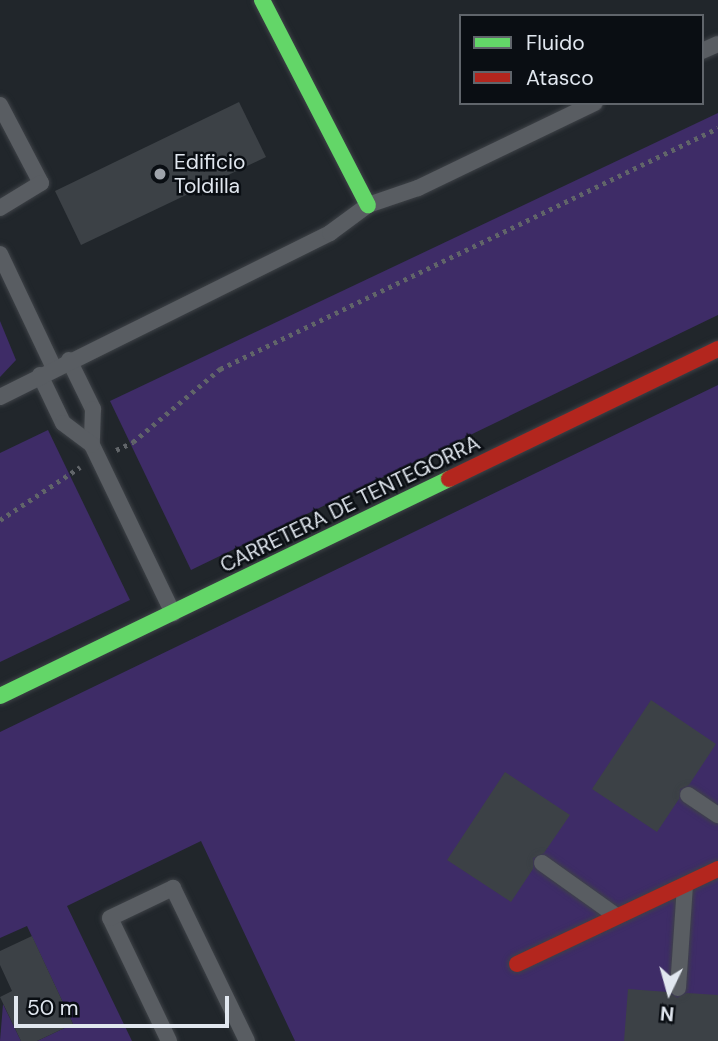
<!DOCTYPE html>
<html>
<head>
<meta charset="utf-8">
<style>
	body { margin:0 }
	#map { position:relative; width:718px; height:1041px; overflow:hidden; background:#21262b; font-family:"DM Sans",sans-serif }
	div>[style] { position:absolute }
	.green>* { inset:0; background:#3e2c67 }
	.building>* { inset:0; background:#3c4146 }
	.path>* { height:4.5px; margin-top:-2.25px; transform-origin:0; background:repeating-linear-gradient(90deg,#616569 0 3.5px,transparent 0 8.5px) }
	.roads { filter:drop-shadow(0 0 2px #3e4247) drop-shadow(0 0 2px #3e4247) }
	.lane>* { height:16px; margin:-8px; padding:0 8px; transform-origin:8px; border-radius:8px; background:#595d62 }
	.fast>* { height:16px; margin:-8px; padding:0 8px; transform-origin:8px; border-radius:8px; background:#63d668 }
	.jam>* { height:16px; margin:-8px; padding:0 8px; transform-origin:8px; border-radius:8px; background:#b3261e }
	.dots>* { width:19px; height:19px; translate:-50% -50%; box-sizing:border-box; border:4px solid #0a0e13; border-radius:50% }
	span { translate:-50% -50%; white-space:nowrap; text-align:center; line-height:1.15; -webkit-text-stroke:5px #0a0e13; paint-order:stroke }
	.poi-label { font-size:21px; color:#e1e7ef }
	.left { translate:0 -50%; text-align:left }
	.street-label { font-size:21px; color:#e1e7ef }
	.legend { position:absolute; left:459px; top:14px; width:245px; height:91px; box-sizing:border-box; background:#0a0e13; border:2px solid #60656b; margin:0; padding:9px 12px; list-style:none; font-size:21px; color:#e1e7ef }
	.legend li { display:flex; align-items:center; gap:14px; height:35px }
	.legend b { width:35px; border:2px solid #60656b }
	.north { position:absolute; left:634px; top:957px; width:70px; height:70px; -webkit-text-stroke:5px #0a0e13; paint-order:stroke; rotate:185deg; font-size:19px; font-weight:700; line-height:28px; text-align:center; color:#e1e7ef }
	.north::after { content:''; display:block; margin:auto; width:24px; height:32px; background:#e1e7ef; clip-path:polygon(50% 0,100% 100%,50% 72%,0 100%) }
	.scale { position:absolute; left:14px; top:996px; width:215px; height:32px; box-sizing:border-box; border:4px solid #e1e7ef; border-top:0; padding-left:9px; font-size:21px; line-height:24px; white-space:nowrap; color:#e1e7ef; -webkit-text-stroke:5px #0a0e13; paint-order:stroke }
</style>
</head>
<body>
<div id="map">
	<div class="green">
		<div style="clip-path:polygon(718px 113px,718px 315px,191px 570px,110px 401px)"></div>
		<div style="clip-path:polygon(0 321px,16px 360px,0 377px)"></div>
		<div style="clip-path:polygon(718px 385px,718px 1041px,295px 1041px,201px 841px,67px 906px,132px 1041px,37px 1041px,73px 1024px,27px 926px,0 938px,0 732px)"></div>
		<div style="clip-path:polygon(48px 430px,130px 600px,0 662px,0 453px)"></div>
		<div style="clip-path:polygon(3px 1004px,21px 1041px,0 1041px)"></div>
	</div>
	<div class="building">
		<div style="clip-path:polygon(239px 102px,266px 157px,81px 245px,55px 191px)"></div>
		<div style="clip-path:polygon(651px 700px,716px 744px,689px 785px,680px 789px,679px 799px,657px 832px,592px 789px)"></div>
		<div style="clip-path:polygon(505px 772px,570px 815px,544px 853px,533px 858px,533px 869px,511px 902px,447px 860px)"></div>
		<div style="clip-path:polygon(32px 936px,73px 1024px,37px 1041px,21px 1041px,0 997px,12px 991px,0 965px,0 951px)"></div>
		<div style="clip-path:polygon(628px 989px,668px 992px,677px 998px,687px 993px,718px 995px,718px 1041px,624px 1041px)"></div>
	</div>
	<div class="path">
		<div style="left:116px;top:450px;width:19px;rotate:-25deg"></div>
		<div style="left:133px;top:442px;width:114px;rotate:-40deg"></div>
		<div style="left:220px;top:369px;width:553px;rotate:-25.82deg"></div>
		<div style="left:0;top:520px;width:96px;rotate:-33.5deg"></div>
	</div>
	<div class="roads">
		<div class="lane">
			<div style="left:702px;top:51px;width:17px;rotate:-24deg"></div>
			<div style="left:0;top:105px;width:88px;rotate:62.3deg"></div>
			<div style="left:41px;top:183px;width:48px;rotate:148.6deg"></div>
			<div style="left:0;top:254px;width:126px;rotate:64.7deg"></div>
			<div style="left:69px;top:360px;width:55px;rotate:63.9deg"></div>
			<div style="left:93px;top:409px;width:36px;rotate:92deg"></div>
			<div style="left:92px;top:445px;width:187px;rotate:64.3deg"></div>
			<div style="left:40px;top:375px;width:53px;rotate:64.4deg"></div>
			<div style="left:63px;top:423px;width:36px;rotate:37deg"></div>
			<div style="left:0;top:397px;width:369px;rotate:-26.4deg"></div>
			<div style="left:330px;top:233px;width:47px;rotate:-36.4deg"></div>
			<div style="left:368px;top:205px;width:53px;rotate:-18.8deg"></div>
			<div style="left:418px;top:188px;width:196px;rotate:-25.7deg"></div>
			<div style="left:688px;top:795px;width:36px;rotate:34deg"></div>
			<div style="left:542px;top:863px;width:90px;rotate:35.5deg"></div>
			<div style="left:678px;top:988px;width:103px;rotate:-86.1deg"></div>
			<div style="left:169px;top:1041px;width:136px;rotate:-115.6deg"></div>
			<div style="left:110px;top:918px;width:70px;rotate:-25.5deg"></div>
			<div style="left:173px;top:888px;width:170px;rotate:64.2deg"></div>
		</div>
		<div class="fast">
			<div style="left:262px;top:0;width:231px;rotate:62.7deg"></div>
			<div style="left:0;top:696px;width:499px;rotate:-25.8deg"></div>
		</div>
		<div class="jam">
			<div style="left:449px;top:479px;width:299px;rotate:-25.8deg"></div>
			<div style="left:517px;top:964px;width:222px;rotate:-25.3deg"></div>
		</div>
	</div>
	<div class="dots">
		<div style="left:160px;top:174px;background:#9ea3aa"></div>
	</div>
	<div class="poi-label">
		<span class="left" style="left:174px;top:174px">Edificio<br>Toldilla</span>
	</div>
	<div class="street-label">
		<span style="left:350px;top:504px;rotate:-26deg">CARRETERA DE TENTEGORRA</span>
	</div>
	<ul class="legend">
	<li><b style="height:9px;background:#63d668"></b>Fluido</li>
	<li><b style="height:9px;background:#b3261e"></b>Atasco</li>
	</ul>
	<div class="north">N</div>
	<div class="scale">50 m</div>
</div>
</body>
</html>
